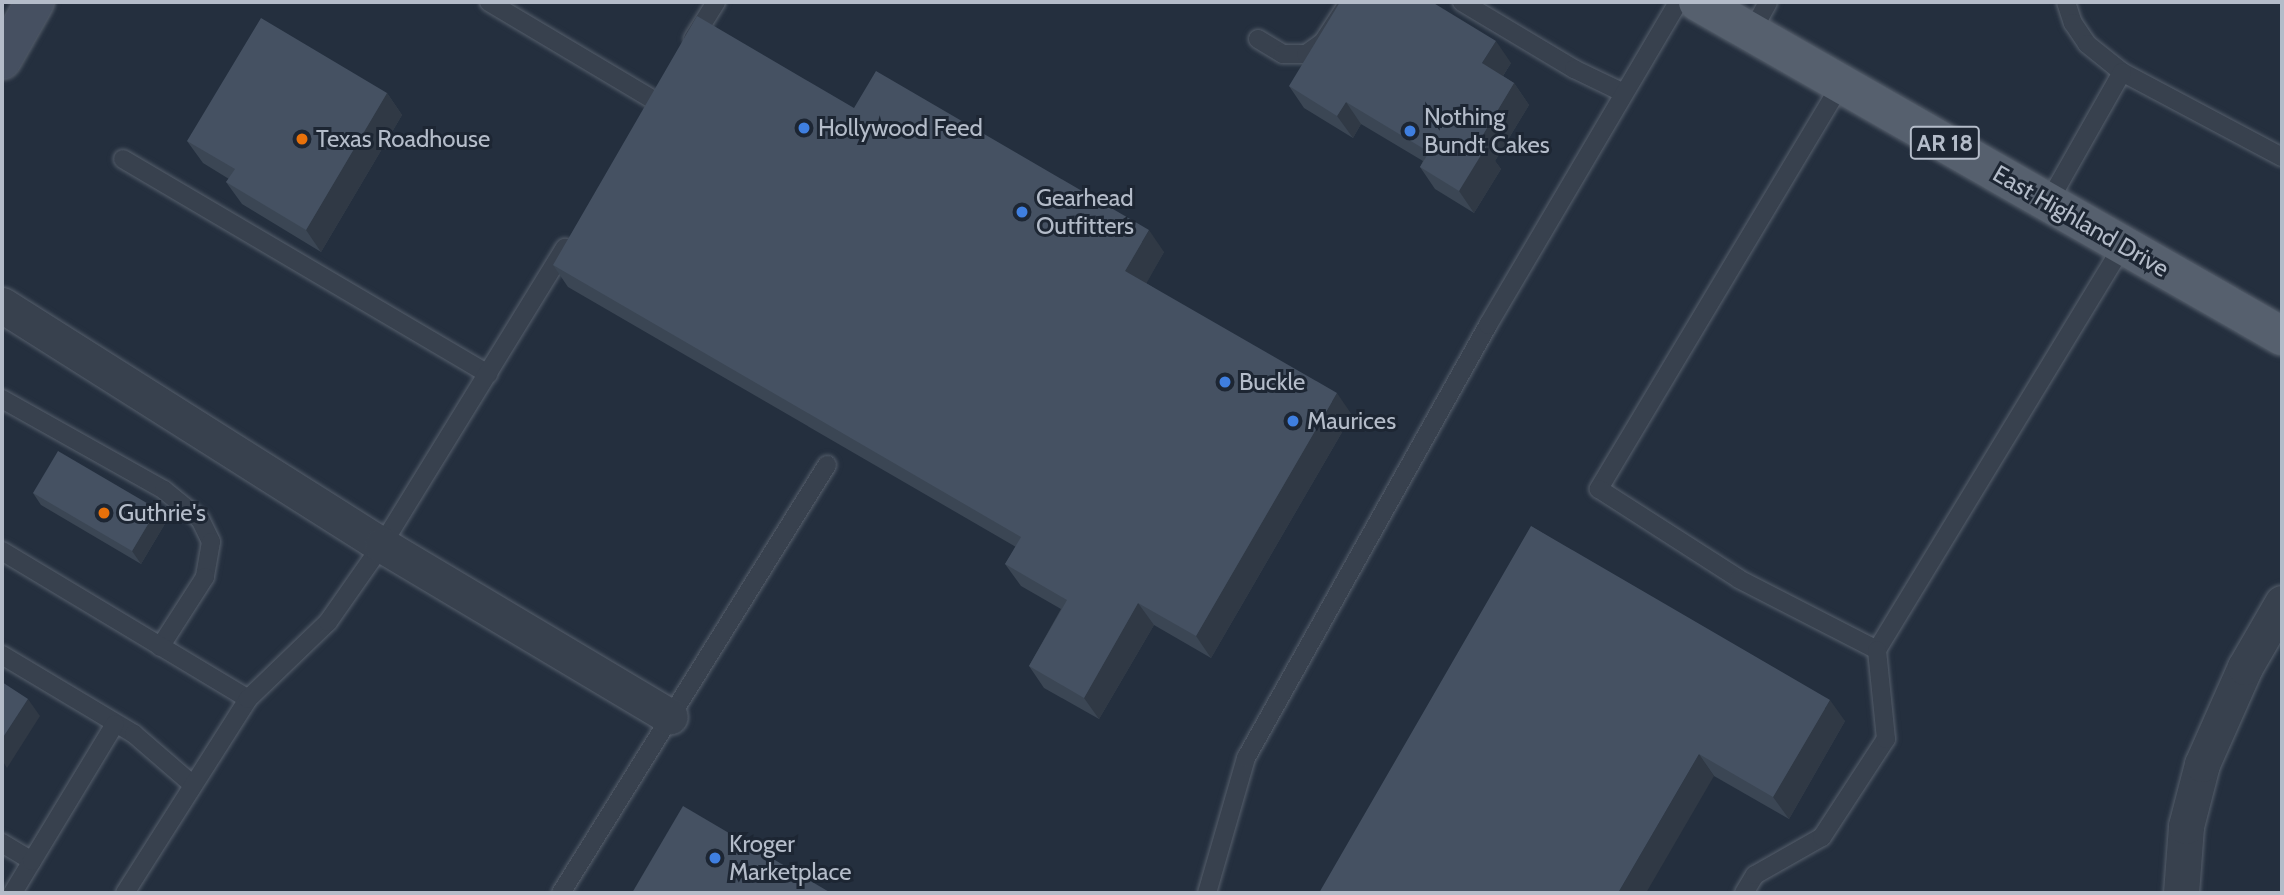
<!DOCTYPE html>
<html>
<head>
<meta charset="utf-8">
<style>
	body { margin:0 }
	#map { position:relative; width:2284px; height:895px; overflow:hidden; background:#242f3e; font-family:Cabin,sans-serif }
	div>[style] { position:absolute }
	.roads { filter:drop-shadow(0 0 2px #565f6c) drop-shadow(0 0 2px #565f6c) }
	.service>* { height:18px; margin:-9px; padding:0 9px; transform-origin:9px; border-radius:9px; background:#38414e }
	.minor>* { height:35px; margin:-17.5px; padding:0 17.5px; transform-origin:17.5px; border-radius:17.5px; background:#38414e }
	.secondary>* { height:38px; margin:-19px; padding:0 19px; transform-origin:19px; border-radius:19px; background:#465061 }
	.primary>* { height:38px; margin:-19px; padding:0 19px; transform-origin:19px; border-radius:19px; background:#56606e }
	.wall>* { inset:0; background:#3b4654 }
	.shaded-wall>* { inset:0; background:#303945 }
	.building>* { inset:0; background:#455162 }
	.dots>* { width:19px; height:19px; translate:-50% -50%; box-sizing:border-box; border:4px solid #1d2633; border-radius:50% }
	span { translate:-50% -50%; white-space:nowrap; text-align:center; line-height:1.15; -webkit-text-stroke:6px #1d2633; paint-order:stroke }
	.shield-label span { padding:2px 5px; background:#1d2633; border:2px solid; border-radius:5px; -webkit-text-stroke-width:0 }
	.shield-label { font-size:23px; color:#b4bcc9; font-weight:700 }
	.poi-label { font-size:24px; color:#b4bcc9 }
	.left { translate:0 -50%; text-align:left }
	.street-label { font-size:24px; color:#b4bcc9 }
	.frame { position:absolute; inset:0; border:4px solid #b4bcc9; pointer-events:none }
</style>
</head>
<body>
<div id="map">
	<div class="roads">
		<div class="service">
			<div style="left:489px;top:2px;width:193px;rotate:30.8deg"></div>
			<div style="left:1462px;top:2px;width:131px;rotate:30.9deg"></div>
			<div style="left:1574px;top:69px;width:55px;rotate:25.6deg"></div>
			<div style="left:2066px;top:2px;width:22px;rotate:72deg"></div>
			<div style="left:2073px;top:23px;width:25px;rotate:56deg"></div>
			<div style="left:2087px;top:44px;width:45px;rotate:38.7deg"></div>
			<div style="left:2122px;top:72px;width:181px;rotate:28deg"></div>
			<div style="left:1751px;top:33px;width:35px;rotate:-61deg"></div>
			<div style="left:693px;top:39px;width:44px;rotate:-58.1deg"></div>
			<div style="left:1258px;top:39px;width:29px;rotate:31deg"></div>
			<div style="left:1283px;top:54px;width:23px"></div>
			<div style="left:1306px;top:54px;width:21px;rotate:-35deg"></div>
			<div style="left:1323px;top:42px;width:48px;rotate:-57deg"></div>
			<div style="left:1841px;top:84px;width:472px;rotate:120.9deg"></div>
			<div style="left:1599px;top:489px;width:166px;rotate:32.7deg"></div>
			<div style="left:1739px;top:579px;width:155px;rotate:27.2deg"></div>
			<div style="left:1877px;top:650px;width:474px;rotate:-58.7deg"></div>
			<div style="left:123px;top:159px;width:424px;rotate:30.5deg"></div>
			<div style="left:2048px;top:203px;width:150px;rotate:-60.5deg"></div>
			<div style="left:2px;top:399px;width:186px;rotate:29.3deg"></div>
			<div style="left:164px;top:490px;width:46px;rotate:38.9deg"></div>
			<div style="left:200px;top:519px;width:25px;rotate:64deg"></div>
			<div style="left:211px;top:542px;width:36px;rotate:100deg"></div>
			<div style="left:205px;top:577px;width:83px;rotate:122.7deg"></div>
			<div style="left:2px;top:551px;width:287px;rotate:31deg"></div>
			<div style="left:2px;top:655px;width:154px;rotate:30.9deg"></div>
			<div style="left:134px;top:734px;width:78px;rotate:40.8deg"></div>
			<div style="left:2px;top:843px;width:35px;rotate:31deg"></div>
			<div style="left:32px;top:861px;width:37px;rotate:121deg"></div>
			<div style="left:32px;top:861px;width:160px;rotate:-58.8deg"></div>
			<div style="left:125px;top:893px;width:230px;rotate:-57.6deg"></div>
			<div style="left:248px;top:699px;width:111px;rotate:-43.9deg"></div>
			<div style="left:328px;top:622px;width:94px;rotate:-55deg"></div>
			<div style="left:382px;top:545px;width:349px;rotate:-58.4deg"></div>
			<div style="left:561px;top:893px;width:504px;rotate:-58.14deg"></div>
			<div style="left:1207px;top:893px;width:141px;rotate:-73.9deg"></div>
			<div style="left:1246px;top:758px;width:496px;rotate:-60.8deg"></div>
			<div style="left:1488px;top:325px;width:375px;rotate:-59.5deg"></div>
			<div style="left:1744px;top:893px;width:21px;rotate:-59deg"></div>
			<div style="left:1755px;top:875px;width:77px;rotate:-29.6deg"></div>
			<div style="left:1822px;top:837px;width:117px;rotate:-56.9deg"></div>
			<div style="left:1886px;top:739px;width:89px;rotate:-95.8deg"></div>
		</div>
		<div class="minor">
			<div style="left:2px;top:305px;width:449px;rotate:32.3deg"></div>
			<div style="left:382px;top:545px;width:335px;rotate:30.8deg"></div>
			<div style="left:2181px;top:893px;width:67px;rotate:-85.7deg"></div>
			<div style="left:2186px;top:826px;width:64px;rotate:-75.5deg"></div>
			<div style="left:2202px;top:764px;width:106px;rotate:-66.1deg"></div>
			<div style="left:2245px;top:667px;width:74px;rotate:-60deg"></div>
		</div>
		<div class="secondary">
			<div style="left:2px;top:60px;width:67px;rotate:-60.4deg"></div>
		</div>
		<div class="primary">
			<div style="left:1698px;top:2px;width:673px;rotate:29.77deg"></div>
		</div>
	</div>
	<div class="wall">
		<div style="clip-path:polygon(1511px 63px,1503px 76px,1514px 83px,1529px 105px,1495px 161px,1501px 169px,1474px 213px,1435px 189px,1420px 167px,1423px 161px,1361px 124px,1353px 138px,1304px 108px,1289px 86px)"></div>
		<div style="clip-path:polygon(387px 93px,402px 115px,321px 252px,242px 204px,226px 182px,229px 179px,203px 163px,187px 141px)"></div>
		<div style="clip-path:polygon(854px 108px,1164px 252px,1146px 283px,1352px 415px,1211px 658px,1154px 625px,1099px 719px,1044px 688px,1029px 666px,1061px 609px,1021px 586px,1005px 564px,1016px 547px,568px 287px,553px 265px)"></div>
		<div style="clip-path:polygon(33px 493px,157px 509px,166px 522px,141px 564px,41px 505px)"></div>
		<div style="clip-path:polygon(1531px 526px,1845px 721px,1789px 819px,1714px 776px)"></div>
	</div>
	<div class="shaded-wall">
		<div style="clip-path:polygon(1496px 41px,1511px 63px,1497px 85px,1482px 63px)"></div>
		<div style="clip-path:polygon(1514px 83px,1529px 105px,1495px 161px,1501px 169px,1474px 213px,1459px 191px,1478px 143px)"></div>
		<div style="clip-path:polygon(387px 93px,402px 115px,321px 252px,306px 230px)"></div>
		<div style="clip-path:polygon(1346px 102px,1361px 124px,1353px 138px,1337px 116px)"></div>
		<div style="clip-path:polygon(1149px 230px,1164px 252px,1141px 293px,1125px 271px)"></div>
		<div style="clip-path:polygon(1337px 393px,1352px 415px,1211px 658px,1196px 636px)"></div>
		<div style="clip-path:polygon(157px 509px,166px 522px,141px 564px,132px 551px)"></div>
		<div style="clip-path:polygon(1138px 603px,1154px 625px,1099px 719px,1084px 698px)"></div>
		<div style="clip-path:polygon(28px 699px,40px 716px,7px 768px,2px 760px,2px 739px)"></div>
		<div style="clip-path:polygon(1830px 700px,1845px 721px,1789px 819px,1773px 797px)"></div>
		<div style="clip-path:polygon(1699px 754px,1714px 776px,1646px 893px,1618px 893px)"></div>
	</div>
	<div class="building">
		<div style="clip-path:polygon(1340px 2px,1432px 2px,1496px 41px,1482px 63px,1514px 83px,1478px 143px,1486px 147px,1459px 191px,1420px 167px,1429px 152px,1346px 102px,1337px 116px,1289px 86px)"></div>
		<div style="clip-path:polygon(697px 16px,854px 108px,876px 71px,1149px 230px,1125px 271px,1337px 393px,1196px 636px,1138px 603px,1084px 698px,1029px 666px,1067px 600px,1005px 564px,1021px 537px,553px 265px)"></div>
		<div style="clip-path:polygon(261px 18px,387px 93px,306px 230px,226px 182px,235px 169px,187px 141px)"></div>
		<div style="clip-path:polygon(58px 451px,157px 509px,132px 551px,33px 493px)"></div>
		<div style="clip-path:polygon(1531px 526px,1830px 700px,1773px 797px,1699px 754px,1618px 893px,1319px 893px)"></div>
		<div style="clip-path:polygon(2px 682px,28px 699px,2px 739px)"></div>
		<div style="clip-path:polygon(683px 806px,831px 893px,632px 893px)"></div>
	</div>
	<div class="dots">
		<div style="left:804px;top:128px;background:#3f7fe0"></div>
		<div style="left:1410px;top:131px;background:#3f7fe0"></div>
		<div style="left:302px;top:139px;background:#e8710a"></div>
		<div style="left:1022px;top:212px;background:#3f7fe0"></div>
		<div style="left:1225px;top:382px;background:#3f7fe0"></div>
		<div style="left:1293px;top:421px;background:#3f7fe0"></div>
		<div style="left:104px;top:513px;background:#e8710a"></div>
		<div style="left:715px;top:858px;background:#3f7fe0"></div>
	</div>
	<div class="shield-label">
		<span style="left:1945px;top:143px">AR 18</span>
	</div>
	<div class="poi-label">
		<span class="left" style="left:1424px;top:131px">Nothing<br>Bundt Cakes</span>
		<span class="left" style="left:818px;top:128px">Hollywood Feed</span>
		<span class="left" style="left:316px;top:139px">Texas Roadhouse</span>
		<span class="left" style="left:1036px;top:212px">Gearhead<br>Outfitters</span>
		<span class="left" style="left:1239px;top:382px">Buckle</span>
		<span class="left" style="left:1307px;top:421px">Maurices</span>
		<span class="left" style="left:118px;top:513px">Guthrie's</span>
		<span class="left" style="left:729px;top:858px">Kroger<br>Marketplace</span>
	</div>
	<div class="street-label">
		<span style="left:2081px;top:221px;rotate:30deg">East Highland Drive</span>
	</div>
	<div class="frame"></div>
</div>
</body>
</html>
